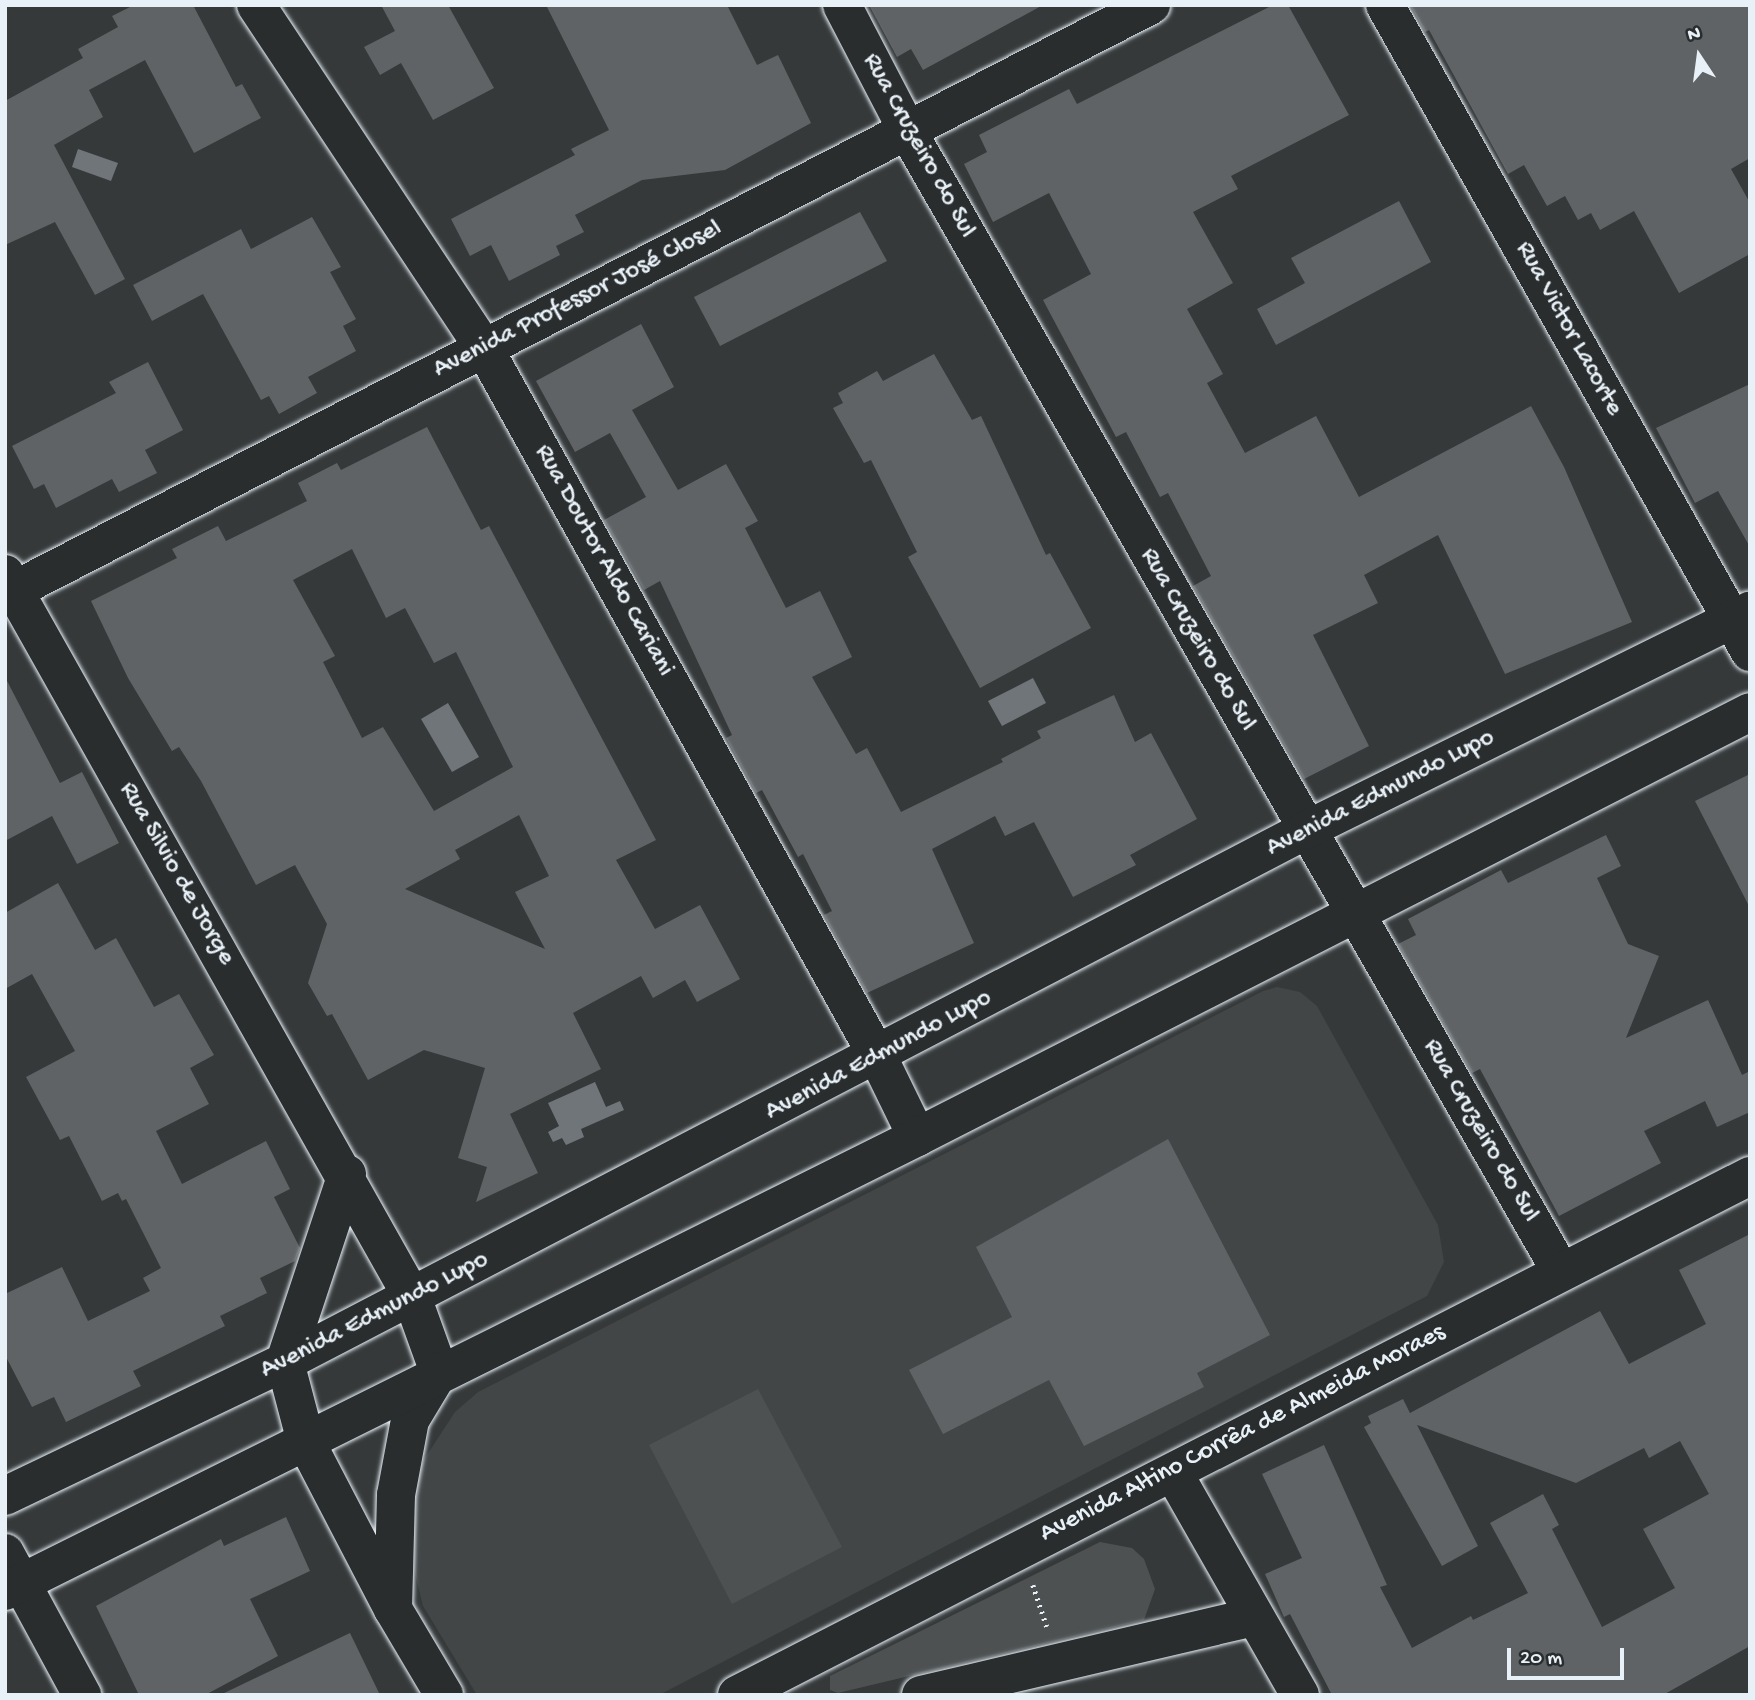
<!DOCTYPE html>
<html>
<head>
<meta charset="utf-8">
<style>
	body { margin:0 }
	#map { position:relative; width:1755px; height:1700px; overflow:hidden; background:#35393a; font-family:"Gochi Hand",sans-serif }
	div>[style] { position:absolute }
	.built>* { inset:0; background:#424647 }
	.green>* { inset:0; background:#4d5152 }
	.water>* { inset:0; background:#707579 }
	.building>* { inset:0; background:#5f6365 }
	.path>* { height:4.5px; margin-top:-2.25px; transform-origin:0; background:repeating-linear-gradient(90deg,#e8f1f8 0 2px,transparent 0 7px) }
	.roads { filter:drop-shadow(0 0 2px #e8f1f8) drop-shadow(0 0 2px #e8f1f8) }
	.street>* { height:38px; margin:-19px; padding:0 19px; transform-origin:19px; border-radius:19px; background:#2a2d2e }
	.secondary>* { height:38px; margin:-19px; padding:0 19px; transform-origin:19px; border-radius:19px; background:#2a2d2e }
	span { translate:-50% -50%; white-space:nowrap; text-align:center; line-height:1.15; -webkit-text-stroke:5px #2a2d2e; paint-order:stroke }
	.street-label { font-size:26px; color:#e8f1f8 }
	.frame { position:absolute; inset:0; border:7px solid #e8f1f8; pointer-events:none }
	.north { position:absolute; left:1664px; top:21px; width:70px; height:70px; -webkit-text-stroke:5px #2a2d2e; paint-order:stroke; rotate:347deg; font-size:19px; font-weight:700; line-height:28px; text-align:center; color:#e8f1f8 }
	.north::after { content:''; display:block; margin:auto; width:24px; height:32px; background:#e8f1f8; clip-path:polygon(50% 0,100% 100%,50% 72%,0 100%) }
	.scale { position:absolute; left:1507px; top:1648px; width:117px; height:32px; box-sizing:border-box; border:4px solid #e8f1f8; border-top:0; padding-left:9px; font-size:21px; line-height:24px; white-space:nowrap; color:#e8f1f8; -webkit-text-stroke:5px #2a2d2e; paint-order:stroke }
</style>
</head>
<body>
<div id="map">
	<div class="built">
		<div style="clip-path:polygon(1277px 987px,1300px 992px,1317px 1006px,1438px 1225px,1444px 1262px,1427px 1296px,659px 1695px,477px 1695px,423px 1606px,409px 1548px,413px 1490px,423px 1461px,455px 1412px,478px 1392px,1263px 991px)"></div>
	</div>
	<div class="green">
		<div style="clip-path:polygon(758px 1389px,842px 1547px,732px 1604px,649px 1445px)"></div>
		<div style="clip-path:polygon(1100px 1542px,1132px 1548px,1144px 1559px,1155px 1589px,1144px 1620px,838px 1693px,830px 1690px,830px 1676px)"></div>
	</div>
	<div class="water">
		<div style="clip-path:polygon(78px 149px,118px 163px,111px 181px,72px 167px)"></div>
		<div style="clip-path:polygon(1033px 678px,1046px 703px,1002px 726px,988px 701px)"></div>
		<div style="clip-path:polygon(448px 703px,479px 757px,452px 772px,421px 719px)"></div>
		<div style="clip-path:polygon(595px 1082px,606px 1107px,620px 1101px,624px 1110px,581px 1129px,584px 1137px,566px 1145px,562px 1138px,553px 1142px,548px 1132px,559px 1126px,548px 1103px)"></div>
	</div>
	<div class="building">
		<div style="clip-path:polygon(134px 5px,193px 5px,236px 87px,242px 84px,261px 118px,194px 153px,145px 60px,89px 90px,103px 117px,54px 145px,125px 279px,95px 295px,55px 222px,5px 245px,5px 101px,83px 58px,78px 49px,118px 27px,112px 16px)"></div>
		<div style="clip-path:polygon(381px 5px,448px 5px,494px 88px,433px 120px,401px 63px,380px 75px,364px 47px,395px 31px)"></div>
		<div style="clip-path:polygon(546px 5px,727px 5px,757px 65px,778px 55px,811px 123px,725px 170px,642px 180px,575px 215px,584px 232px,556px 246px,560px 255px,509px 281px,491px 245px,470px 256px,451px 219px,575px 155px,571px 149px,609px 130px)"></div>
		<div style="clip-path:polygon(869px 5px,1043px 5px,923px 70px,911px 49px,897px 57px)"></div>
		<div style="clip-path:polygon(1273px 5px,1288px 5px,1349px 115px,1231px 176px,1238px 189px,1193px 212px,1233px 283px,1187px 309px,1223px 374px,1207px 383px,1245px 453px,1316px 416px,1359px 497px,1531px 406px,1564px 467px,1632px 622px,1505px 674px,1438px 535px,1364px 575px,1378px 603px,1313px 635px,1369px 746px,1304px 779px,1193px 586px,1211px 576px,1168px 493px,1160px 497px,1126px 432px,1116px 437px,1043px 300px,1091px 274px,1049px 193px,993px 222px,964px 164px,987px 152px,979px 135px,1069px 89px,1077px 104px)"></div>
		<div style="clip-path:polygon(1410px 5px,1750px 5px,1750px 158px,1731px 169px,1750px 203px,1750px 254px,1679px 293px,1634px 211px,1600px 230px,1591px 213px,1578px 220px,1565px 196px,1547px 206px,1524px 165px,1508px 174px,1429px 30px,1425px 32px)"></div>
		<div style="clip-path:polygon(1399px 201px,1431px 262px,1276px 345px,1257px 309px,1305px 283px,1291px 258px)"></div>
		<div style="clip-path:polygon(860px 212px,887px 261px,720px 346px,694px 297px)"></div>
		<div style="clip-path:polygon(312px 217px,341px 267px,330px 272px,356px 319px,343px 326px,356px 351px,308px 377px,317px 393px,279px 414px,269px 396px,261px 400px,203px 294px,152px 321px,133px 285px,241px 229px,251px 249px)"></div>
		<div style="clip-path:polygon(641px 324px,674px 387px,632px 410px,678px 490px,726px 464px,758px 521px,745px 528px,786px 608px,820px 591px,852px 657px,812px 677px,856px 754px,867px 748px,901px 812px,1003px 762px,1001px 759px,1041px 738px,1037px 731px,1114px 695px,1135px 742px,1151px 733px,1197px 819px,1130px 855px,1136px 865px,1073px 897px,1034px 822px,1005px 836px,995px 816px,932px 849px,974px 943px,867px 993px,824px 915px,832px 911px,803px 854px,798px 857px,762px 790px,756px 793px,726px 738px,732px 735px,660px 581px,644px 590px,604px 520px,646px 497px,610px 433px,575px 452px,536px 381px)"></div>
		<div style="clip-path:polygon(934px 354px,972px 420px,981px 416px,1046px 555px,1050px 553px,1091px 628px,980px 688px,908px 557px,917px 552px,871px 460px,864px 463px,833px 408px,843px 403px,838px 393px,877px 371px,883px 381px)"></div>
		<div style="clip-path:polygon(148px 362px,183px 430px,145px 450px,157px 473px,119px 492px,112px 479px,56px 508px,44px 484px,34px 489px,12px 446px,116px 393px,109px 382px)"></div>
		<div style="clip-path:polygon(1750px 384px,1750px 547px,1718px 491px,1695px 503px,1656px 428px)"></div>
		<div style="clip-path:polygon(evenodd,427px 427px,481px 530px,489px 526px,656px 840px,616px 860px,655px 929px,700px 905px,740px 979px,697px 1002px,685px 980px,653px 998px,641px 976px,573px 1013px,601px 1069px,510px 1114px,538px 1173px,476px 1202px,487px 1167px,458px 1158px,485px 1068px,424px 1050px,368px 1080px,332px 1014px,327px 1016px,308px 983px,327px 924px,295px 865px,256px 885px,201px 781px,179px 747px,172px 751px,128px 678px,91px 601px,177px 558px,172px 549px,218px 526px,226px 541px,307px 501px,298px 483px,337px 463px,341px 470px,427px 427px,352px 549px,386px 618px,405px 608px,434px 663px,456px 652px,513px 767px,434px 811px,383px 727px,362px 738px,323px 662px,335px 656px,293px 580px,352px 549px,427px 427px,519px 815px,549px 876px,515px 892px,545px 949px,405px 889px,460px 859px,455px 850px,519px 815px)"></div>
		<div style="clip-path:polygon(5px 677px,60px 783px,82px 772px,119px 843px,77px 864px,52px 816px,5px 841px)"></div>
		<div style="clip-path:polygon(1750px 774px,1750px 908px,1695px 801px)"></div>
		<div style="clip-path:polygon(1606px 835px,1621px 866px,1597px 878px,1628px 944px,1659px 956px,1626px 1038px,1708px 1000px,1742px 1075px,1750px 1071px,1750px 1112px,1717px 1127px,1705px 1101px,1644px 1131px,1661px 1163px,1559px 1216px,1480px 1069px,1472px 1073px,1398px 944px,1416px 935px,1408px 919px,1501px 870px,1508px 883px)"></div>
		<div style="clip-path:polygon(58px 883px,95px 950px,116px 938px,154px 1007px,179px 994px,214px 1055px,190px 1068px,209px 1104px,156px 1131px,182px 1184px,266px 1141px,290px 1189px,274px 1197px,300px 1248px,295px 1261px,260px 1278px,267px 1293px,220px 1316px,225px 1326px,133px 1371px,141px 1386px,66px 1422px,54px 1397px,32px 1407px,5px 1355px,5px 1294px,62px 1267px,88px 1321px,150px 1291px,143px 1278px,161px 1268px,126px 1199px,122px 1201px,118px 1193px,102px 1201px,69px 1136px,60px 1140px,26px 1077px,75px 1051px,32px 974px,5px 989px,5px 913px)"></div>
		<div style="clip-path:polygon(1168px 1139px,1270px 1335px,1197px 1373px,1204px 1387px,1084px 1446px,1049px 1380px,943px 1434px,909px 1370px,1012px 1317px,976px 1247px)"></div>
		<div style="clip-path:polygon(1750px 1234px,1750px 1646px,1663px 1695px,1332px 1695px,1290px 1614px,1284px 1617px,1265px 1574px,1302px 1558px,1262px 1474px,1324px 1445px,1387px 1585px,1380px 1587px,1412px 1648px,1471px 1616px,1473px 1620px,1528px 1593px,1490px 1523px,1543px 1494px,1559px 1525px,1552px 1529px,1602px 1627px,1675px 1588px,1643px 1529px,1709px 1494px,1680px 1441px,1649px 1458px,1644px 1448px,1576px 1483px,1417px 1425px,1478px 1546px,1442px 1566px,1364px 1427px,1371px 1423px,1368px 1416px,1403px 1399px,1410px 1413px,1600px 1311px,1629px 1364px,1706px 1324px,1679px 1270px)"></div>
		<div style="clip-path:polygon(286px 1517px,310px 1571px,250px 1599px,278px 1656px,205px 1695px,139px 1695px,96px 1606px,221px 1539px,224px 1546px)"></div>
		<div style="clip-path:polygon(350px 1633px,380px 1695px,220px 1695px)"></div>
	</div>
	<div class="path">
		<div style="left:1033px;top:1585px;width:44px;rotate:71.6deg"></div>
	</div>
	<div class="roads">
		<div class="street">
			<div style="left:256px;top:5px;width:412px;rotate:56.4deg"></div>
			<div style="left:484px;top:348px;width:811px;rotate:60.94deg"></div>
			<div style="left:878px;top:1057px;width:89px;rotate:64deg"></div>
			<div style="left:842px;top:5px;width:143px;rotate:62.5deg"></div>
			<div style="left:908px;top:132px;width:1312px;rotate:60.19deg"></div>
			<div style="left:1385px;top:5px;width:743px;rotate:60.57deg"></div>
			<div style="left:5px;top:574px;width:830px;rotate:60.62deg"></div>
			<div style="left:412px;top:1297px;width:80px;rotate:70.2deg"></div>
			<div style="left:439px;top:1372px;width:56px;rotate:121.1deg"></div>
			<div style="left:410px;top:1420px;width:76px;rotate:100.6deg"></div>
			<div style="left:396px;top:1495px;width:114px;rotate:91.5deg"></div>
			<div style="left:5px;top:595px;width:1289px;rotate:-27.24deg"></div>
			<div style="left:347px;top:1174px;width:198px;rotate:108.3deg"></div>
			<div style="left:285px;top:1362px;width:83px;rotate:75.3deg"></div>
			<div style="left:306px;top:1442px;width:188px;rotate:62.5deg"></div>
			<div style="left:393px;top:1609px;width:100px;rotate:59.3deg"></div>
			<div style="left:1174px;top:1474px;width:254px;rotate:60.3deg"></div>
			<div style="left:5px;top:1553px;width:162px;rotate:61.5deg"></div>
			<div style="left:737px;top:1695px;width:1138px;rotate:-27.13deg"></div>
			<div style="left:921px;top:1695px;width:342px;rotate:-13.2deg"></div>
		</div>
		<div class="secondary">
			<div style="left:5px;top:1496px;width:310px;rotate:-25.6deg"></div>
			<div style="left:285px;top:1362px;width:1151px;rotate:-27.52deg"></div>
			<div style="left:1306px;top:830px;width:495px;rotate:-26.3deg"></div>
			<div style="left:5px;top:1591px;width:1019px;rotate:-26.46deg"></div>
			<div style="left:917px;top:1137px;width:935px;rotate:-27.03deg"></div>
		</div>
	</div>
	<div class="street-label">
		<span style="left:918px;top:146px;rotate:61deg">Rua Cruzeiro do Sul</span>
		<span style="left:578px;top:300px;rotate:-27deg">Avenida Professor José Closel</span>
		<span style="left:1568px;top:329px;rotate:61deg">Rua Victor Lacorte</span>
		<span style="left:603px;top:561px;rotate:61deg">Rua Doutor Aldo Cariani</span>
		<span style="left:1197px;top:640px;rotate:60deg">Rua Cruzeiro do Sul</span>
		<span style="left:1381px;top:794px;rotate:-27deg">Avenida Edmundo Lupo</span>
		<span style="left:176px;top:874px;rotate:60deg">Rua Silvio de Jorge</span>
		<span style="left:879px;top:1056px;rotate:-28deg">Avenida Edmundo Lupo</span>
		<span style="left:1480px;top:1131px;rotate:60deg">Rua Cruzeiro do Sul</span>
		<span style="left:375px;top:1316px;rotate:-27deg">Avenida Edmundo Lupo</span>
		<span style="left:1243px;top:1434px;rotate:-27deg">Avenida Altino Corrêa de Almeida Moraes</span>
	</div>
	<div class="frame"></div>
	<div class="north">N</div>
	<div class="scale">20 m</div>
</div>
</body>
</html>
